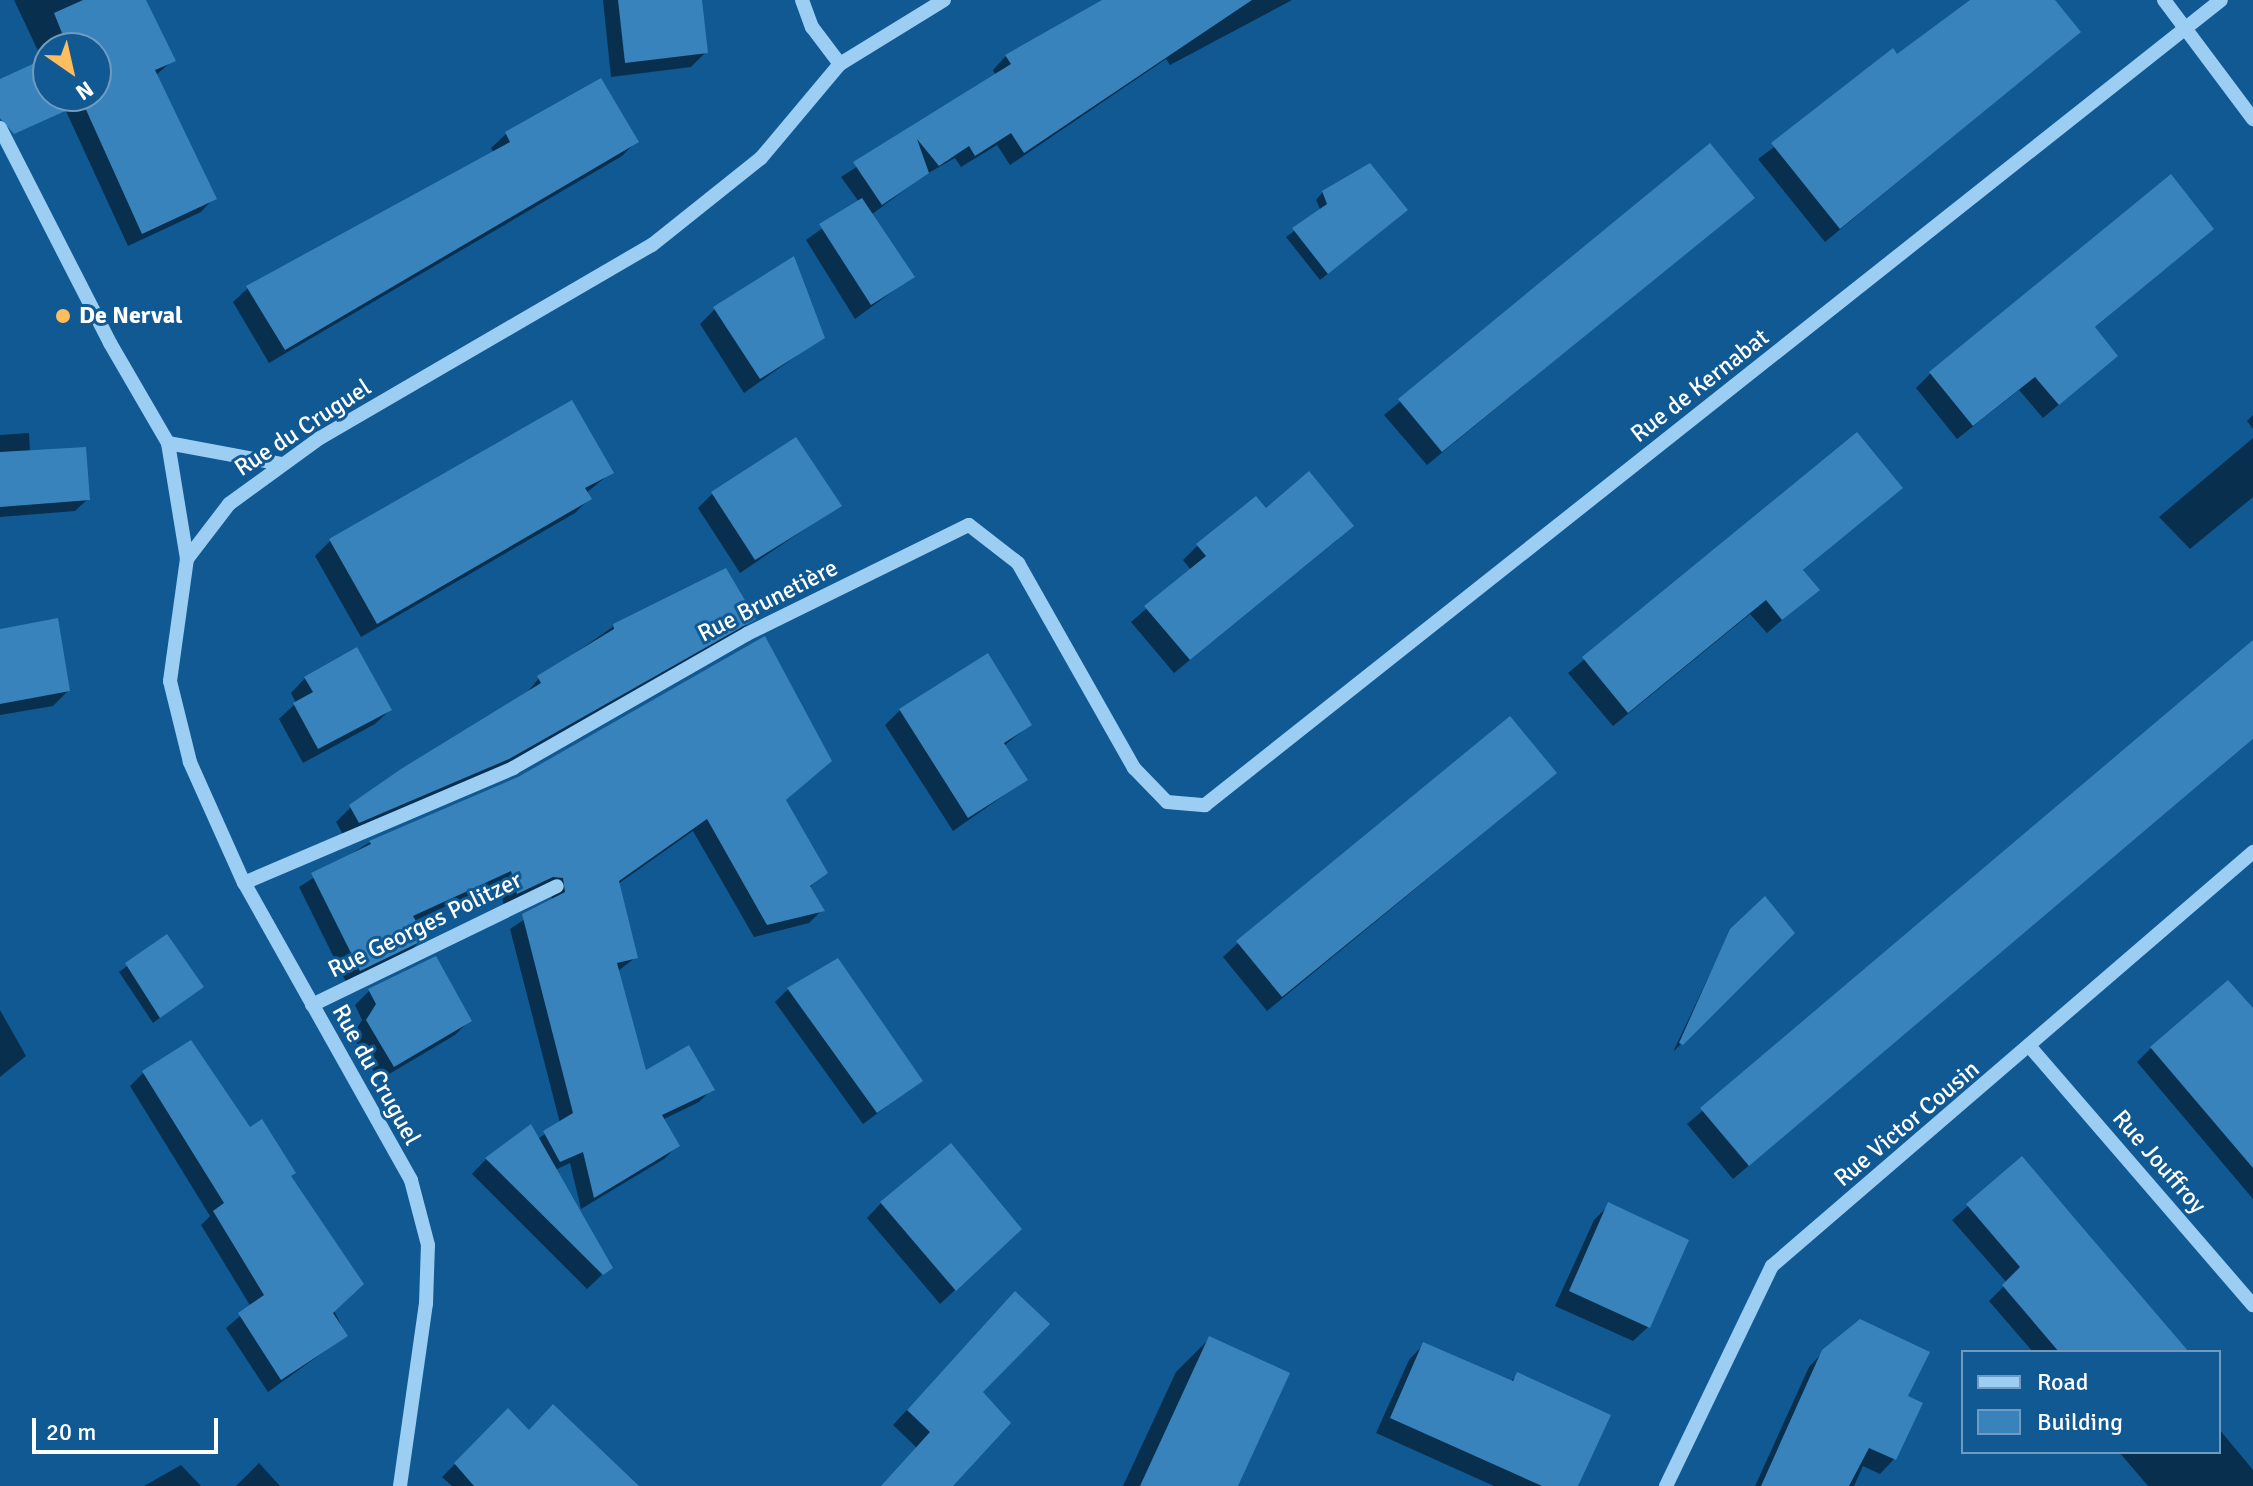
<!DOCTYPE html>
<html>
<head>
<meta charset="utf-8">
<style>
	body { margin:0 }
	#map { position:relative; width:2253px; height:1486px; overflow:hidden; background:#105993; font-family:Signika,sans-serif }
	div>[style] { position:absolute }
	.shadow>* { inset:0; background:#0007 }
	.building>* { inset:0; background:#3883bb }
	.minor>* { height:14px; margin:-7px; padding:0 7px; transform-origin:7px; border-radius:7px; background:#9ccef4 }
	.dots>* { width:22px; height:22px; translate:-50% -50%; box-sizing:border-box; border:4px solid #105993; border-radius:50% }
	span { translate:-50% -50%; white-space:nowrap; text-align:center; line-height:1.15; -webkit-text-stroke:6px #105993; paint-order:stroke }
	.poi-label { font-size:24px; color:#fff; font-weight:700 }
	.left { translate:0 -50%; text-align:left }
	.street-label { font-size:24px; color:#fff }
	.legend { position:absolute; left:1961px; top:1350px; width:260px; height:104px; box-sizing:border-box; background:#105993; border:2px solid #709bbe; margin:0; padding:10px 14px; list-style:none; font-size:24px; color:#fff }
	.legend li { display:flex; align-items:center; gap:16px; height:40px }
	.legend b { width:40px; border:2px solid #709bbe }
	.north { position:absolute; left:32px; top:32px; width:80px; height:80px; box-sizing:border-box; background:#105993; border:2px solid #709bbe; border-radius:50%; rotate:146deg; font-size:22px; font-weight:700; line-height:32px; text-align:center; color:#fff }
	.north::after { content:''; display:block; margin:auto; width:28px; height:36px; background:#ffbd5e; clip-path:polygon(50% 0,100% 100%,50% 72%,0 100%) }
	.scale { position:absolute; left:32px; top:1418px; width:186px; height:36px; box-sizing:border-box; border:4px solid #fff; border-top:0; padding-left:10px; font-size:24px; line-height:28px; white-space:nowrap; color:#fff; -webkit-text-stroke:6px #105993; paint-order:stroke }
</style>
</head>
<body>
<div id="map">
	<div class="shadow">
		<div style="clip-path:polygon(14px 0,144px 0,173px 60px,155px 76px,214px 198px,201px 212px,128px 246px,59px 96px,96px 96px,96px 48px,48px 48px,48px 72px)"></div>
		<div style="clip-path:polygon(603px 0,700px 0,706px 52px,691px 67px,611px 77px)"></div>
		<div style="clip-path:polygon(1116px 0,1292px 0,1170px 65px,1166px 59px,1010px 165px,997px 145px,961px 167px,955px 158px,923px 176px,871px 215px,912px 277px,855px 319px,806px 240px,859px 202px,841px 177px,996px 76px,993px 70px,1006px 56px)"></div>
		<div style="clip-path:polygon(1973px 0,2052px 0,2079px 32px,1825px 242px,1758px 159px)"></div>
		<div style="clip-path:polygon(506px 134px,636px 142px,622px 156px,269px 363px,233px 302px,248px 288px,494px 153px,491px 148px)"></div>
		<div style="clip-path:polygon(1710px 146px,1752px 198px,1427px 465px,1384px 415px)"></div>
		<div style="clip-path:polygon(1323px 192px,1399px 217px,1320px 280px,1286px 237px,1321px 211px,1316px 200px)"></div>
		<div style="clip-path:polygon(2212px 229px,2093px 329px,2116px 356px,2043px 418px,2019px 390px,1957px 439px,1916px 388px,1931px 373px)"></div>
		<div style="clip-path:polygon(715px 309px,823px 337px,744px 393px,700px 324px)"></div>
		<div style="clip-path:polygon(571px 403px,612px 472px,586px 493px,589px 499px,575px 513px,361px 637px,315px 556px,330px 541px)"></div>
		<div style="clip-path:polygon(2253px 415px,2253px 429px,2247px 421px)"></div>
		<div style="clip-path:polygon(29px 433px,30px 452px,88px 499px,75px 511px,0 517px,0 435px)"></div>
		<div style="clip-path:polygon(1857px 434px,1900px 488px,1801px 572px,1817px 590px,1767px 633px,1750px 614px,1613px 726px,1568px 673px)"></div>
		<div style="clip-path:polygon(2253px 438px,2253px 497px,2190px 549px,2159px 517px)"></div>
		<div style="clip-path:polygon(713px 493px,839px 506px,740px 573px,698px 508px)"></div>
		<div style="clip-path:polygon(1266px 511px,1337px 540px,1174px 673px,1131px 622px,1191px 570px,1183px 560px,1198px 545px)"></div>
		<div style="clip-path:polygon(753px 618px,738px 633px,492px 773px,344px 836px,336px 822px,351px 807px,525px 695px,539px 678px,614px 626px)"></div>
		<div style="clip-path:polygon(0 631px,68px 691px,53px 706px,0 715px)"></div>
		<div style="clip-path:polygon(2253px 642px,2253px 739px,1733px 1179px,1687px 1124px)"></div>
		<div style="clip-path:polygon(305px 678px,390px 710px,375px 724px,303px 763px,279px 719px,296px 703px,291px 693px)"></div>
		<div style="clip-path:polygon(900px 710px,1029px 725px,1004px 746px,1026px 780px,953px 831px,885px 725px)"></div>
		<div style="clip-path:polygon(830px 761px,784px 801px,825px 873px,809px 888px,822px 910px,809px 923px,754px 937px,693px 831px,618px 884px,636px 957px,617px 972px,645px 1073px,712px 1089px,699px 1102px,662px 1120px,677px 1146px,664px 1159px,581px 1209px,570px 1163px,555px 1170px,610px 1267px,587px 1289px,472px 1174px,486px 1159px,538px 1139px,560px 1123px,510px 929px,552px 901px,551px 891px,504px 906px,498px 882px,414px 921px,423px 938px,410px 951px,346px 982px,299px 887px,370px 842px)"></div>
		<div style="clip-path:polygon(1539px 787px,1267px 1011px,1223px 957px,1238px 943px)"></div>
		<div style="clip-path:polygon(1731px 929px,1792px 933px,1674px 1051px,1674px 1050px)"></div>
		<div style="clip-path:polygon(167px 936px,201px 987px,153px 1023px,119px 972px)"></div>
		<div style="clip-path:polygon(788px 989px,921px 1081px,863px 1124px,775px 1002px)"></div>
		<div style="clip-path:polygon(370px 990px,470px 1020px,455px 1035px,379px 1080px,352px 1036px,362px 1020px,355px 1005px)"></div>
		<div style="clip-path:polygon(0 1010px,26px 1056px,0 1077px)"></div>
		<div style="clip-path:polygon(2253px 1012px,2253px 1199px,2137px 1062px,2151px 1048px)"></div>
		<div style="clip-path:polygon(143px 1073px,250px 1130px,346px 1336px,268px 1392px,226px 1328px,251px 1307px,201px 1225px,210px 1216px,130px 1086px)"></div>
		<div style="clip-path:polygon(2022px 1159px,2186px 1352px,2033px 1352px,1989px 1301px,2007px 1283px,1952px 1220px)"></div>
		<div style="clip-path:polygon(881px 1203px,1005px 1243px,940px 1304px,867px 1218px)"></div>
		<div style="clip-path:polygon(1609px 1205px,1648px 1327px,1633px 1341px,1555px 1306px,1594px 1220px)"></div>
		<div style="clip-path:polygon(1000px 1309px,950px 1486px,882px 1486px,917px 1448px,893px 1425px)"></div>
		<div style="clip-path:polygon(1210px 1338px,1236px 1486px,1123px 1486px,1176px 1372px)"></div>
		<div style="clip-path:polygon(1423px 1345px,1510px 1382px,1517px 1375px,1576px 1486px,1494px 1486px,1376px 1433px,1409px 1360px)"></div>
		<div style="clip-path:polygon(1824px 1351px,1920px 1404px,1894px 1459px,1880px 1474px,1863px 1466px,1854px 1486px,1755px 1486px,1809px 1367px)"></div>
		<div style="clip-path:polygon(508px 1411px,529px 1432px,618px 1486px,452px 1486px,442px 1477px)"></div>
		<div style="clip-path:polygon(2219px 1429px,2253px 1470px,2253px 1486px,2148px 1486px,2119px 1452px,2219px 1452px)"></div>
		<div style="clip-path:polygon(259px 1463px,280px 1486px,236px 1486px)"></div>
		<div style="clip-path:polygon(181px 1465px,201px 1486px,144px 1486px)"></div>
	</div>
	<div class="building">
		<div style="clip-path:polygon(83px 0,146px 0,176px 61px,155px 70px,217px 199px,142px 234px,83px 103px,14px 134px,0 118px,0 79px,48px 57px,48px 96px,96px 96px,96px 48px,68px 48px,54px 13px)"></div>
		<div style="clip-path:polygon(618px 0,702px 0,708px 53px,625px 63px)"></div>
		<div style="clip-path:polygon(1102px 0,1252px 0,1024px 153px,1011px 133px,975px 156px,969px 146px,939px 166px,917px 139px,929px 173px,882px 205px,853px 162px,1011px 64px,1005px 55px)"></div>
		<div style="clip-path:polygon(1970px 0,2055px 0,2081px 32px,1840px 229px,1771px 143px,1893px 48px,1897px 54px)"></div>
		<div style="clip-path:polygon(601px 78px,639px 142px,285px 350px,246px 286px,510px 142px,505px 132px)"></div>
		<div style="clip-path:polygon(1710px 143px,1755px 198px,1442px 452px,1398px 399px)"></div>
		<div style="clip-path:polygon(1370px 163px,1408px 210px,1328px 274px,1292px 228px,1327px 204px,1322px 191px)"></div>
		<div style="clip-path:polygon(2171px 174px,2214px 229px,2095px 327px,2118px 356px,2059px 405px,2035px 377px,1973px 426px,1929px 372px)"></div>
		<div style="clip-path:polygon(862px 198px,915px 277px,871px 305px,819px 224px)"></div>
		<div style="clip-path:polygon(794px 256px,825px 338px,760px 379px,713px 307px)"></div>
		<div style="clip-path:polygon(572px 400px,614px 473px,585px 488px,592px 499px,377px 624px,329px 539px)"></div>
		<div style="clip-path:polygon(1857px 432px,1903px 488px,1803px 570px,1820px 590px,1782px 620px,1766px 600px,1628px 713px,1582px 657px)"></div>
		<div style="clip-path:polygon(796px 437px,842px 506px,755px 560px,711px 492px)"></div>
		<div style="clip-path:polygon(86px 447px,90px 500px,0 507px,0 452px)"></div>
		<div style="clip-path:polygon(1309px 471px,1354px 526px,1190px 660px,1144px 606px,1206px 556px,1196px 544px,1256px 496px,1266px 508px)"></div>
		<div style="clip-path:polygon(726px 568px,756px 619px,509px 759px,359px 823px,349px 805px,401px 769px,541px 683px,537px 676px,614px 629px,613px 624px)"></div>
		<div style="clip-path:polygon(58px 618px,70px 691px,0 704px,0 629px)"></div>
		<div style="clip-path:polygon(765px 636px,832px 761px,786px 800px,828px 873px,810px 886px,825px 911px,767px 925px,707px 819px,619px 881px,638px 958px,617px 963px,646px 1070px,689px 1045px,715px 1090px,662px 1115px,680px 1146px,594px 1198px,583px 1152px,560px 1162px,543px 1131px,573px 1113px,522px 914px,565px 892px,563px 878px,553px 877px,517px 894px,511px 871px,413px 916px,426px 939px,360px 971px,311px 873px,371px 844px,369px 841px,518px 777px)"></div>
		<div style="clip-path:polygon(2253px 640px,2253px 739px,1749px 1166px,1700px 1108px)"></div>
		<div style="clip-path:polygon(357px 647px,392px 710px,318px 749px,293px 703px,313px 692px,304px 677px)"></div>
		<div style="clip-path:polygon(988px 653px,1032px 725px,1004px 743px,1028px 780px,968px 818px,899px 709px)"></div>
		<div style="clip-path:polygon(1510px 716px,1557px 773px,1282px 997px,1236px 941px)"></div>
		<div style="clip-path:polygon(1765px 896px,1795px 933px,1683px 1045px,1679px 1043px,1730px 929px)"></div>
		<div style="clip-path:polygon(167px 934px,204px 987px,160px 1018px,125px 963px)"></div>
		<div style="clip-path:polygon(436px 956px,472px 1021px,394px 1067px,366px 1020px,376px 1004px,368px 989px)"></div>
		<div style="clip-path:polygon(838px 958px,923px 1081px,877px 1113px,787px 988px)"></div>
		<div style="clip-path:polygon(2228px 980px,2253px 1008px,2253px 1168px,2150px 1047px)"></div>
		<div style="clip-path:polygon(191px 1040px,250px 1127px,262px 1119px,296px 1173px,291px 1176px,364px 1284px,333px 1313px,348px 1336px,281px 1380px,238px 1313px,264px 1295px,213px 1211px,224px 1203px,142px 1071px)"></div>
		<div style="clip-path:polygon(531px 1124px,613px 1268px,603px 1275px,485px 1158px)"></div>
		<div style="clip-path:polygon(951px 1143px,1022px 1229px,956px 1291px,880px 1202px)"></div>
		<div style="clip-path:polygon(2022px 1156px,2076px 1220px,2189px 1352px,2059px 1352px,2002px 1285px,2020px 1267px,1966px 1204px)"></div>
		<div style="clip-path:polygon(1608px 1202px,1689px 1240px,1650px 1328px,1569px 1291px)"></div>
		<div style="clip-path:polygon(1015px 1291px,1050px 1324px,983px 1392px,1011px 1423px,953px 1486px,881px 1486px,930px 1432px,907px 1410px)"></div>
		<div style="clip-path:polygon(1860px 1319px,1930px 1352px,1908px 1396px,1923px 1403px,1896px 1460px,1869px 1448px,1849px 1486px,1761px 1486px,1822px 1350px)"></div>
		<div style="clip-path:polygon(1209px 1336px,1290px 1373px,1238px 1486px,1140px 1486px)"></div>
		<div style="clip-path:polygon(1423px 1342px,1513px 1381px,1517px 1372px,1611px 1415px,1578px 1486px,1542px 1486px,1390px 1418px)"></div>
		<div style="clip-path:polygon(553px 1404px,639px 1486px,474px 1486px,454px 1463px,508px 1408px,529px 1430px)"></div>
	</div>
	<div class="minor">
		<div style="left:802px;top:0;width:29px;rotate:70deg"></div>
		<div style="left:812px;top:27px;width:46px;rotate:52.9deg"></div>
		<div style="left:2164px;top:0;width:149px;rotate:53.2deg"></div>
		<div style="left:0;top:128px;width:242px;rotate:62.9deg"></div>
		<div style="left:110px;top:343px;width:116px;rotate:59.9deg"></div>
		<div style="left:168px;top:443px;width:118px;rotate:80.7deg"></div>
		<div style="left:168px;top:443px;width:115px;rotate:10.5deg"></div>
		<div style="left:244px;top:883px;width:293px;rotate:-23.1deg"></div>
		<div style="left:513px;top:768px;width:270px;rotate:-29.8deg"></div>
		<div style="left:747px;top:634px;width:247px;rotate:-26.2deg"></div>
		<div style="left:969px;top:525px;width:62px;rotate:37.8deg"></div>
		<div style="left:1018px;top:563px;width:236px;rotate:60.5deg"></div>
		<div style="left:1134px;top:768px;width:47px;rotate:45.9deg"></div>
		<div style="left:1167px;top:802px;width:38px;rotate:5deg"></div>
		<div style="left:1205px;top:805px;width:1296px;rotate:-38.39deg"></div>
		<div style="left:312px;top:1005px;width:272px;rotate:-25.9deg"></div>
		<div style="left:2031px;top:1048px;width:340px;rotate:49.2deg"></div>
		<div style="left:400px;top:1486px;width:184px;rotate:-81.9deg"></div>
		<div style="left:426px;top:1304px;width:59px;rotate:-88.1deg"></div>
		<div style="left:428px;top:1245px;width:67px;rotate:-104.7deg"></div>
		<div style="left:411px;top:1180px;width:341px;rotate:-119.3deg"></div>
		<div style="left:244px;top:883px;width:133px;rotate:-114.1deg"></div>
		<div style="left:190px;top:762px;width:83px;rotate:-103.9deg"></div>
		<div style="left:170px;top:681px;width:123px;rotate:-82.1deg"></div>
		<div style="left:187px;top:559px;width:69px;rotate:-52.6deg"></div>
		<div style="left:229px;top:504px;width:112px;rotate:-36deg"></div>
		<div style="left:320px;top:438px;width:384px;rotate:-30.2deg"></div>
		<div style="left:652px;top:245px;width:139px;rotate:-38.6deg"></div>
		<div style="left:761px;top:158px;width:123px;rotate:-50deg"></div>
		<div style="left:840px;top:64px;width:122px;rotate:-31.6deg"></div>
		<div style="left:1666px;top:1486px;width:244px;rotate:-64.3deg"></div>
		<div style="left:1772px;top:1266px;width:635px;rotate:-40.72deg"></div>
	</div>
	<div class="dots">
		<div style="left:63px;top:316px;background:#ffbd5e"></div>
	</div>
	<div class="poi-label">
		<span class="left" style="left:79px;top:316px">De Nerval</span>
	</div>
	<div class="street-label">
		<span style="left:1700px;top:386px;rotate:-38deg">Rue de Kernabat</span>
		<span style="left:303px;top:428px;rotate:-33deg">Rue du Cruguel</span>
		<span style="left:768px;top:601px;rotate:-27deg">Rue Brunetière</span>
		<span style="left:425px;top:925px;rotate:-26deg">Rue Georges Politzer</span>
		<span style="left:376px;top:1075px;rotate:61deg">Rue du Cruguel</span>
		<span style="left:1907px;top:1124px;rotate:-40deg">Rue Victor Cousin</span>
		<span style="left:2159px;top:1162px;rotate:49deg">Rue Jouffroy</span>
	</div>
	<ul class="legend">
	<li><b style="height:10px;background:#9ccef4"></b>Road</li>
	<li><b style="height:22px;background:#3883bb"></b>Building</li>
	</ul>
	<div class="north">N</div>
	<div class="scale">20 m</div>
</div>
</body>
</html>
